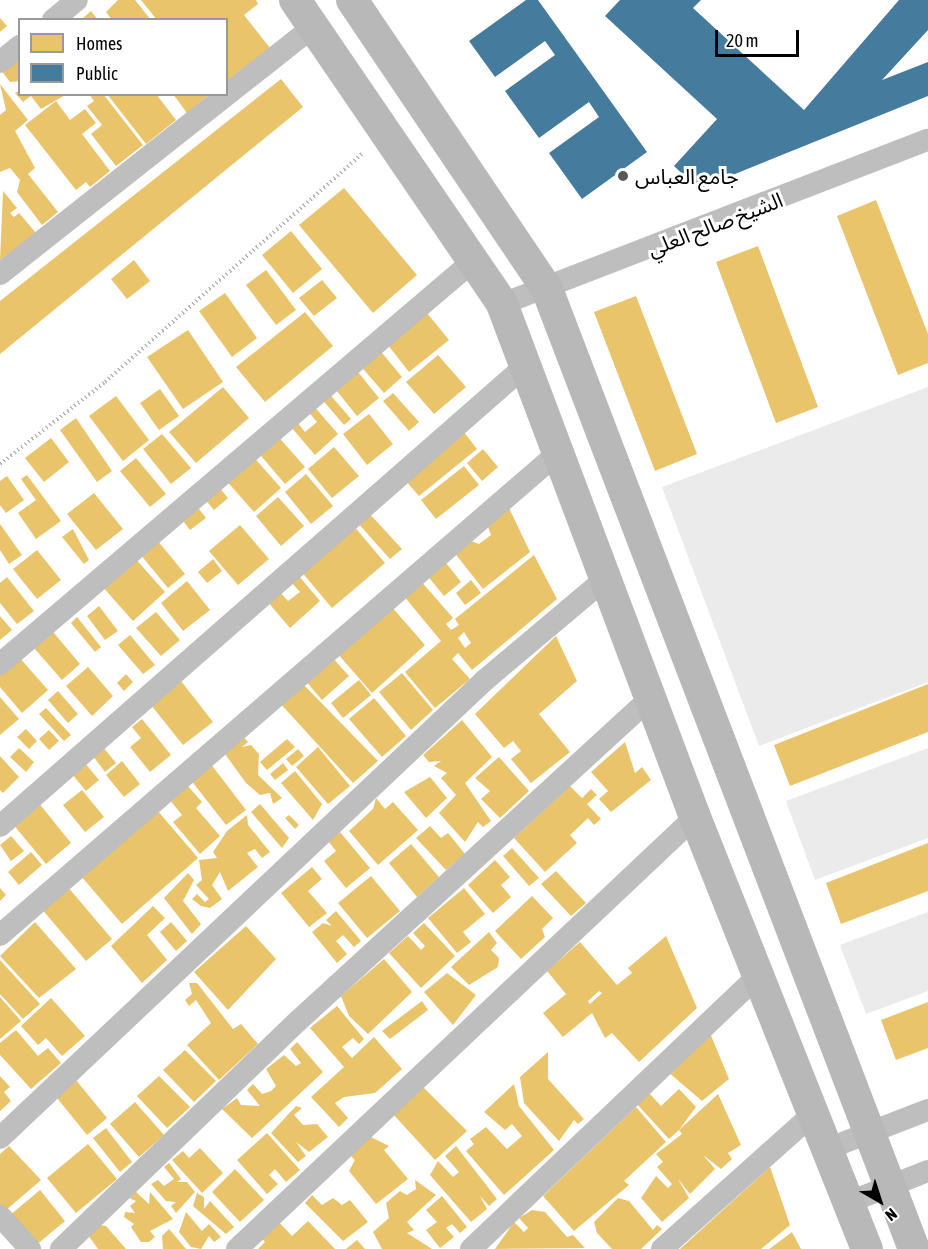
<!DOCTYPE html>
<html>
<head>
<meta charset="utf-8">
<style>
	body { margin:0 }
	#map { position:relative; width:928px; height:1249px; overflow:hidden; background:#fff; font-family:"Asap Condensed","Noto Sans Arabic",sans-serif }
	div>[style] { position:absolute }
	.green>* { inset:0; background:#ebebeb }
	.homes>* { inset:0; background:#e9c46a }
	.public>* { inset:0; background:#457b9d }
	.path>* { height:4px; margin-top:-2px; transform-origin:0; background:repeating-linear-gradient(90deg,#b9b9b9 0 1.5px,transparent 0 4.5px) }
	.street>* { height:22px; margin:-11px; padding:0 11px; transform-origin:11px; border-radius:11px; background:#bebebe }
	.secondary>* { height:32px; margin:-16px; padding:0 16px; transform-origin:16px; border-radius:16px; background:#b8b8b8 }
	.dots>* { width:16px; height:16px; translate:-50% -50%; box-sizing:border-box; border:3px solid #fff; border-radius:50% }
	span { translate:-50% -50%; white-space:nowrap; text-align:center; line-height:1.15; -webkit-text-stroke:6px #fff; paint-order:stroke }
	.poi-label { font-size:21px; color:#000 }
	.left { translate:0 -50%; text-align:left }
	.street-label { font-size:21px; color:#000 }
	.legend { position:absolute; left:18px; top:18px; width:210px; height:78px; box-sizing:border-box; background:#fff; border:2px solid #999; margin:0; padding:8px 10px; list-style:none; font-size:18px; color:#000 }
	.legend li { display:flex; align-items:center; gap:12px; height:30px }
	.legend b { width:30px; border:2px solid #999 }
	.north { position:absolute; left:850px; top:1171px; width:60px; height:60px; -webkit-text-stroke:4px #fff; paint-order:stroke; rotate:141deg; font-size:16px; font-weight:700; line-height:24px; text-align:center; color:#000 }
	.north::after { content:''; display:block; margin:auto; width:21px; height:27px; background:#000; clip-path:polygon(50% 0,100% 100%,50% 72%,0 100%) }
	.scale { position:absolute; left:715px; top:30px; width:84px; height:27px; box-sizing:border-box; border:3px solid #000; border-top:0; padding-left:8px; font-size:18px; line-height:21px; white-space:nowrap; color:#000; -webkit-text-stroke:4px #fff; paint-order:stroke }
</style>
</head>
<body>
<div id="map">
	<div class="green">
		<div style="clip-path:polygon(928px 387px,928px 682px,759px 746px,662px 487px)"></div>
		<div style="clip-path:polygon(928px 748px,928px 838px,815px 880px,786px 801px)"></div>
		<div style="clip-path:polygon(928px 912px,928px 991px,866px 1014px,840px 945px)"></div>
	</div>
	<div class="homes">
		<div style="clip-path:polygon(118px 0,135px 0,151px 20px,112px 20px,106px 12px)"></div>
		<div style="clip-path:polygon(141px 0,256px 0,258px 4px,244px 15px,270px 48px,226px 82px,226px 20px,157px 20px)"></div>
		<div style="clip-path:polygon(91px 11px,98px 20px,81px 20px)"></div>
		<div style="clip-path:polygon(0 18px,7px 26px,0 32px)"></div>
		<div style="clip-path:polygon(20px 53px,20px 81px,10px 82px,0 69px)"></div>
		<div style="clip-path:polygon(281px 79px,303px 107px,0 354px,0 301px)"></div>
		<div style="clip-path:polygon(0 84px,28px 120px,15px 131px,35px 168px,28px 174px,58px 212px,42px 225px,17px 192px,20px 180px,10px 168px,0 172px,0 115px,6px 110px)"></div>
		<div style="clip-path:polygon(20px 90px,20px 94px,67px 94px,41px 109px,31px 96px,23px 102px,15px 93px)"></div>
		<div style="clip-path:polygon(89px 94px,103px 94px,143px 145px,116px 166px,91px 134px,102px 125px,87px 106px,94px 101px)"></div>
		<div style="clip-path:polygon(107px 94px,156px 94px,176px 120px,146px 144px)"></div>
		<div style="clip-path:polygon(173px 94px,210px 94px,187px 113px)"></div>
		<div style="clip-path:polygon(56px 101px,70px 120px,85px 109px,96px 123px,82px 134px,110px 171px,90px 187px,86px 182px,76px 190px,25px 125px)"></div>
		<div style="clip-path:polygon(344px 188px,417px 275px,373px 313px,299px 225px)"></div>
		<div style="clip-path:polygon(3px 191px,17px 208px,10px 213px,14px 217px,19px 213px,36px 233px,0 260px)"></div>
		<div style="clip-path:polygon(876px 200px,928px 334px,928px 363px,898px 375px,837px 216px)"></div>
		<div style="clip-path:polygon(291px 231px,322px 269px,293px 293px,262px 255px)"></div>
		<div style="clip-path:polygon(758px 246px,818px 407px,776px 423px,716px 262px)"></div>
		<div style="clip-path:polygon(134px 260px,150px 281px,127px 299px,111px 279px)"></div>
		<div style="clip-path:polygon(266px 270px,296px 310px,276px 325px,246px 285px)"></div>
		<div style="clip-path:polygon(322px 280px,337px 298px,314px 316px,299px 298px)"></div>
		<div style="clip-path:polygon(225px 293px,257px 338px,232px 357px,199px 311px)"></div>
		<div style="clip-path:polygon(636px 296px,697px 454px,655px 471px,594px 312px)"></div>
		<div style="clip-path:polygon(423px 308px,449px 340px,409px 372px,384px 340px)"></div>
		<div style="clip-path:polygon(305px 312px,333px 346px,265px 402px,236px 367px)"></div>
		<div style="clip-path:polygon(188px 330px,223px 382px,183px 409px,147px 357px)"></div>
		<div style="clip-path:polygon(377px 347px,402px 377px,384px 393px,358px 363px)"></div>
		<div style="clip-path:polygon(438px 355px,466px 387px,434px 414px,406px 382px)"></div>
		<div style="clip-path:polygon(354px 367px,379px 398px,357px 416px,332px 385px)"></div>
		<div style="clip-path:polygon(223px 387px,249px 418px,196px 463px,169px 432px)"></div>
		<div style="clip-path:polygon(160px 389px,179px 416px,159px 430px,140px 403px)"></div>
		<div style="clip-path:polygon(327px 391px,351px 419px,344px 425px,320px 397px)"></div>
		<div style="clip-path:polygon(393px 393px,419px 422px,409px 431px,383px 401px)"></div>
		<div style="clip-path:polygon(116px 396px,149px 440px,123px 461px,89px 416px)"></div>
		<div style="clip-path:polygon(312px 404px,338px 434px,315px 455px,291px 427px,297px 422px,305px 432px,317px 422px,306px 409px)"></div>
		<div style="clip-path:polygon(369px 414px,393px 444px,367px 465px,343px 434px)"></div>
		<div style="clip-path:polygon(76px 418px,112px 471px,97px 482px,60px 430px)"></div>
		<div style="clip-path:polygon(463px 431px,477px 449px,419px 496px,405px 480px)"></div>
		<div style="clip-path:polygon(275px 433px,305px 467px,285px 484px,256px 450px)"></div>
		<div style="clip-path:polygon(162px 434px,191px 468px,171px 484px,143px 449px)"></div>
		<div style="clip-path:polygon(51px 438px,69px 462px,44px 482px,25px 458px)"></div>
		<div style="clip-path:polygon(334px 447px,359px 476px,332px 498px,308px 469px)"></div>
		<div style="clip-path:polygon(483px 449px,498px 467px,482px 481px,467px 463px)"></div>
		<div style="clip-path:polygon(251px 454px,281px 488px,254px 512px,224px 478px)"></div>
		<div style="clip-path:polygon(136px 458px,166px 494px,150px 507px,120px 471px)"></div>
		<div style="clip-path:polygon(464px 466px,479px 485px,436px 519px,421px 500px)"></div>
		<div style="clip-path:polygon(306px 474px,333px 506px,311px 524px,285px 492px)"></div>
		<div style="clip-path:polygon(27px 475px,61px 521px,36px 539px,18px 513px,36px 500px,21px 479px)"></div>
		<div style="clip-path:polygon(7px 476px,24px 500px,6px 513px,0 505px,0 481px)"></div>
		<div style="clip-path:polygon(217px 485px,228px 498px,214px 510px,203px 497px)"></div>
		<div style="clip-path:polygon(94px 493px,123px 529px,96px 550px,67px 514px)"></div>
		<div style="clip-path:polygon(278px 497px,304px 526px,281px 546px,256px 516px)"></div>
		<div style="clip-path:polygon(195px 504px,206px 518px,190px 530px,180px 517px)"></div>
		<div style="clip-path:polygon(509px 508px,530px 552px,483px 589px,454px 552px,469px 540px,479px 544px,491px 535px,487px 524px)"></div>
		<div style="clip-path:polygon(367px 511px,402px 549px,390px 559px,356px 521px)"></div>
		<div style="clip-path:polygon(0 524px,22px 555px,9px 564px,0 550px)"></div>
		<div style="clip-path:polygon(240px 525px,269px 559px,238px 585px,209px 551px)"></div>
		<div style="clip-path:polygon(353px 525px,385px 563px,332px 608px,300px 570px)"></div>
		<div style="clip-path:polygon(73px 529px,89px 560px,84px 564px,62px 537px)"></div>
		<div style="clip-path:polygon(157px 540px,185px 574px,168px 588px,140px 554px)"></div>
		<div style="clip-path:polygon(37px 550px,61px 580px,37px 599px,13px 569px)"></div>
		<div style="clip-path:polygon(evenodd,534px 555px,557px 599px,472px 670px,458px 653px,452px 659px,470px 679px,435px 708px,405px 672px,441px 641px,403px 595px,420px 580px,453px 618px,446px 624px,451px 630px,459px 625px,455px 619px,534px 555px,464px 632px,471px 643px,465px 648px,458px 638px,464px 632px)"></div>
		<div style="clip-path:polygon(133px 556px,165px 592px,133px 621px,101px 585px)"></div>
		<div style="clip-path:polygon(213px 559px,222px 571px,207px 583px,198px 572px)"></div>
		<div style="clip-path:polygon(443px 559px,461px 582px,444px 596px,426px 574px)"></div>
		<div style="clip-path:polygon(298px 575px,320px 601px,290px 628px,267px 601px,278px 590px,288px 601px,300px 592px,290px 581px)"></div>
		<div style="clip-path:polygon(7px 577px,34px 611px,17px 624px,0 603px,0 583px)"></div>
		<div style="clip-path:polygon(471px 580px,481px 593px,465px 605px,456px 593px)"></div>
		<div style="clip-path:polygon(187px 581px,210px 610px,183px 631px,161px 603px)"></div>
		<div style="clip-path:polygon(99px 606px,118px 631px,105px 640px,87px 616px)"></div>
		<div style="clip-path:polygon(391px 606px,425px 645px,372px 693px,337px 653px)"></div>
		<div style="clip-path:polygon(156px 612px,180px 640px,161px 656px,136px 628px)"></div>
		<div style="clip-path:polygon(0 616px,12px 630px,0 640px)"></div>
		<div style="clip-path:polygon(77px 617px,101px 647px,95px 652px,71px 623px)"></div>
		<div style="clip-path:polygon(53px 632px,80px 664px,62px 680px,34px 648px)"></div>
		<div style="clip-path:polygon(130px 635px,155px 665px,143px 674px,118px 645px)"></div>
		<div style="clip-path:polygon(556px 636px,577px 681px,539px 714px,570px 752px,531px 783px,511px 759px,521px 751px,513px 741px,504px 748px,475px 714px)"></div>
		<div style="clip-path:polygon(18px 656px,48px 690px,22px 713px,0 687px,0 671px)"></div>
		<div style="clip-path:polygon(331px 656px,349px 676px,322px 700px,304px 679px)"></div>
		<div style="clip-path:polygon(88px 667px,113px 696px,92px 716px,66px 686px)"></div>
		<div style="clip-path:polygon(402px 673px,433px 710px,411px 730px,379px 692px)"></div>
		<div style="clip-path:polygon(126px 674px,133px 682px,124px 691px,117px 683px)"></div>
		<div style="clip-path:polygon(359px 680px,371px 695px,343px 718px,331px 703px)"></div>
		<div style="clip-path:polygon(181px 681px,213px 722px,183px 745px,151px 705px)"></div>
		<div style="clip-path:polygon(300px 681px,378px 761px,353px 783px,278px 701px)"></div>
		<div style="clip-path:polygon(928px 684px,928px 732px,790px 786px,774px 745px)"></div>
		<div style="clip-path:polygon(58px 691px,78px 714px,68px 723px,48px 700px)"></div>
		<div style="clip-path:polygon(0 697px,19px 719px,0 735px)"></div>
		<div style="clip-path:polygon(374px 698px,406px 736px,382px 757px,349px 719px)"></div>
		<div style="clip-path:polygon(46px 708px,71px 735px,64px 741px,39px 714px)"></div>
		<div style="clip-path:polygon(142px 719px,171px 755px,150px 772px,130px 747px,141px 738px,132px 727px)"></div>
		<div style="clip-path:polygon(462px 720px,492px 757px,465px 783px,491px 821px,483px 827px,478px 822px,465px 842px,439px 813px,456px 795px,441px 778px,447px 773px,434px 766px,441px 761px,429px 762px,423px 755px)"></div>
		<div style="clip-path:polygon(26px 729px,37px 741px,29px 749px,17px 737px)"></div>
		<div style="clip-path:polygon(49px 730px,59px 741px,49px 750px,39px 739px)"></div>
		<div style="clip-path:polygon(240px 733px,248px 742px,242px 747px,251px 745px,259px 754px,258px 775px,282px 798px,273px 804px,270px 793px,260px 795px,246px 783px,225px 754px)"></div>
		<div style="clip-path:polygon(287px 739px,295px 747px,267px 770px,260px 762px)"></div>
		<div style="clip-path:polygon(625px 742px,635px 773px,642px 767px,651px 780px,611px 812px,599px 799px,608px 791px,591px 772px)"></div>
		<div style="clip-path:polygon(103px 747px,116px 763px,105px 772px,93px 756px)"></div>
		<div style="clip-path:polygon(318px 747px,350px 786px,328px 804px,296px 767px)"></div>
		<div style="clip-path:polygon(19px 748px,34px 762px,26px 772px,10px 757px)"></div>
		<div style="clip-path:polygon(298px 749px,304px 756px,292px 766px,286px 759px)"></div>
		<div style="clip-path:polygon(0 756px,19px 777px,3px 793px,0 790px)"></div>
		<div style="clip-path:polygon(499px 757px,529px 791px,500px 818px,481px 799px,490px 791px,475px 778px)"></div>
		<div style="clip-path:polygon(122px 761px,140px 784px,124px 797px,106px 775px)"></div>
		<div style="clip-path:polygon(84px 762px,99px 780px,86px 791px,71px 773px)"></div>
		<div style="clip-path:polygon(210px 763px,246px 810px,226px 825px,190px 779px)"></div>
		<div style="clip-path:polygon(283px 763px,288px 770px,275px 780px,270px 774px)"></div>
		<div style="clip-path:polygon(295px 771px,322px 804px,313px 820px,281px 783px)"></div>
		<div style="clip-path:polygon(430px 777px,447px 798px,426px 818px,404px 792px)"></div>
		<div style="clip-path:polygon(186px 784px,202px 802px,196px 808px,220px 836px,200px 854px,173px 822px,182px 815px,169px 799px)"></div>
		<div style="clip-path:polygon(570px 786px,582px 798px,591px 789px,597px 795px,587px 804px,601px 819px,594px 825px,588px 818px,570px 835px,577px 843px,545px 872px,514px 838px)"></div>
		<div style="clip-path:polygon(82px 790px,104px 817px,85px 832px,63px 805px)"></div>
		<div style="clip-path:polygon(376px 798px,385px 809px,393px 802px,418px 830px,378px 865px,349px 831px,373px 809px)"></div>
		<div style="clip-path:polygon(38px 802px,71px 843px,46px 864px,12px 823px)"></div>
		<div style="clip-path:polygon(260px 804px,289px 838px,282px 848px,251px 812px)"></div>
		<div style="clip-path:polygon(157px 810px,198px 858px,122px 924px,81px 876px)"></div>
		<div style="clip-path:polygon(247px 815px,248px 825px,270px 852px,262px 858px,255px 849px,247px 853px,258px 867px,228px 891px,220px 872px,212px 885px,222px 899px,210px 908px,201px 906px,192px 899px,197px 894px,205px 902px,209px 899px,196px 885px,202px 880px,199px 860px,217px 858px,213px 852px,227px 831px)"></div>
		<div style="clip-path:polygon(289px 815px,299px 825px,295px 829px,285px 818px)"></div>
		<div style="clip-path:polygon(430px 826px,441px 838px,448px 833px,465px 854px,446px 870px,416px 838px)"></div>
		<div style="clip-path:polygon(340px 832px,370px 868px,346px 888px,324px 861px,336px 851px,328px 841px)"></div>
		<div style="clip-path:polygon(11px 836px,24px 851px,11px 861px,0 845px)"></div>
		<div style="clip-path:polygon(928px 843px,928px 891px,841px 924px,826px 883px)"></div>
		<div style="clip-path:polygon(411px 844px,439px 877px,417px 897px,389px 863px)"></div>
		<div style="clip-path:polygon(512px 848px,539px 878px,529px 886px,503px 856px)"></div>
		<div style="clip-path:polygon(31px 852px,42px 865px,19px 885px,8px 872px)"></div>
		<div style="clip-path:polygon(495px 860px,510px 877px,501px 885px,511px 897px,493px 913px,468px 885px)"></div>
		<div style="clip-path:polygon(312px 867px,322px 879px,308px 891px,327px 913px,309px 927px,281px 893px)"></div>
		<div style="clip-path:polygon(556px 871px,586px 903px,571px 916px,541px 884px)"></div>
		<div style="clip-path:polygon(188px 873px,194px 880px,183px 901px,201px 924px,192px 934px,164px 898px)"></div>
		<div style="clip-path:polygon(371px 876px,400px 911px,367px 938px,338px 903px)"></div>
		<div style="clip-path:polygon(67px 886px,112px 939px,86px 961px,40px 907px)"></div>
		<div style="clip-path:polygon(0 888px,6px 895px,0 901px)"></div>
		<div style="clip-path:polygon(464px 888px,485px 914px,463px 932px,471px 942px,457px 953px,428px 918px)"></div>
		<div style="clip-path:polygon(532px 896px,553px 918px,542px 929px,545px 937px,521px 959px,495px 931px)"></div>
		<div style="clip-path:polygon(153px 906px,165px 918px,147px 935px,167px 960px,142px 983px,111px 946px)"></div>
		<div style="clip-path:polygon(336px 911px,361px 941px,354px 947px,343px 935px,336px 941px,347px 954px,337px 963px,312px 932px,323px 923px,332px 926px,326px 920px)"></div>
		<div style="clip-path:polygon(35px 922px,76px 969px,39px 998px,0 956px)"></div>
		<div style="clip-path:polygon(171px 922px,187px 941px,176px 951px,160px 932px)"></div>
		<div style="clip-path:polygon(424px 923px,455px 956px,421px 988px,389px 953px,408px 936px,421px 950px,425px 946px,413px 933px)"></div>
		<div style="clip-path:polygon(246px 926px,276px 959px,228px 1010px,194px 972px)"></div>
		<div style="clip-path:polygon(489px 932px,497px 943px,491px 950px,499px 958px,498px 967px,469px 985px,451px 967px)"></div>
		<div style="clip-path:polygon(evenodd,666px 936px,697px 1008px,639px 1062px,612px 1033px,605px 1038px,592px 1013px,563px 1037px,543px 1013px,566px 994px,547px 971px,580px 942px,617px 985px,632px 973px,628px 968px,666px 936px,599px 991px,602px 993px,590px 1004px,588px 1001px,599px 991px)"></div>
		<div style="clip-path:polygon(384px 959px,412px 992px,368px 1034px,349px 1016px,341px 996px)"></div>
		<div style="clip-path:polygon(0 960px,40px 1004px,23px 1019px,0 994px)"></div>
		<div style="clip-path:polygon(447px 973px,476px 995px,453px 1025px,424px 992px)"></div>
		<div style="clip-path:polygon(189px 983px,197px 983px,233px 1029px,241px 1024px,258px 1044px,219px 1080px,187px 1045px,211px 1023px,196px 1000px,189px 1006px,185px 1000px,192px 994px)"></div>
		<div style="clip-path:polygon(0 997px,21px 1021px,0 1039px)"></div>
		<div style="clip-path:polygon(51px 998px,85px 1036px,62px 1056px,46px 1038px,38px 1045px,21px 1026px)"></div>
		<div style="clip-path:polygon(422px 1001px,428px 1010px,390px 1039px,382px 1031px)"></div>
		<div style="clip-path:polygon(928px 1002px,928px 1048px,896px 1060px,881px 1020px)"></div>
		<div style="clip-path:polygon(337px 1006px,364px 1039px,359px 1044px,353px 1038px,342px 1047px,352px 1058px,374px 1037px,402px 1069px,375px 1093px,344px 1097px,335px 1103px,348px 1118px,339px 1127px,311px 1097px,344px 1067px,310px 1028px)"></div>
		<div style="clip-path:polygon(16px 1030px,38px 1056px,48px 1048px,61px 1063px,31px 1089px,0 1055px,0 1043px)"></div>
		<div style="clip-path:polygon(710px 1033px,729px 1079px,702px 1101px,667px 1071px)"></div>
		<div style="clip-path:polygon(297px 1042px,323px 1072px,252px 1138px,222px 1109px,237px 1098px,241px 1105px,260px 1106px,247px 1090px,253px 1084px,262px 1094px,271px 1091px,276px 1086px,266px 1069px,284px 1055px,296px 1066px,301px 1063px,290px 1049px)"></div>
		<div style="clip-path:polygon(185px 1050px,216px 1081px,194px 1102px,163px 1070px)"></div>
		<div style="clip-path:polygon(548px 1052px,548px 1079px,584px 1119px,578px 1124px,574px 1120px,559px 1141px,524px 1103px,520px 1077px)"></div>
		<div style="clip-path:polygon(0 1076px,10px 1087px,4px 1092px,11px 1101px,0 1111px)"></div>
		<div style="clip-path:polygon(159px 1076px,190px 1107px,167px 1128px,137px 1096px)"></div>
		<div style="clip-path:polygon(76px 1080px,107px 1118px,87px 1135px,57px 1098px)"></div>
		<div style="clip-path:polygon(514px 1084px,519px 1106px,554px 1150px,504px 1195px,466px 1151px,474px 1144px,470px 1139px,486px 1127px,507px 1149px,522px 1136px,512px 1124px,505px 1130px,484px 1112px)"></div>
		<div style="clip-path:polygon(423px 1087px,467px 1131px,435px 1160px,393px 1114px)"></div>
		<div style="clip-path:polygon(679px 1089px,696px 1107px,679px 1130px,718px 1094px,741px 1145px,728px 1153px,732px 1159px,721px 1169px,703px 1155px,715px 1169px,690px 1194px,678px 1179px,689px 1198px,662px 1222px,641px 1198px,656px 1176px,668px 1188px,672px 1184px,657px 1167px,663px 1162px,656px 1154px,682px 1134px,679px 1130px,669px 1139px,636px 1103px,649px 1093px,661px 1106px)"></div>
		<div style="clip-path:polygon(135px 1102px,164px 1135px,139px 1157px,110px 1124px)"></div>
		<div style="clip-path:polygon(296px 1106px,302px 1108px,294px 1115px,303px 1125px,317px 1124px,328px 1137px,309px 1152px,296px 1142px,306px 1156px,298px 1162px,271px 1133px)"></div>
		<div style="clip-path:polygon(636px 1107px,666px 1142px,624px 1181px,629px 1185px,574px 1231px,543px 1196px)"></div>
		<div style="clip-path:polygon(106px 1128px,132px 1162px,120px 1172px,93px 1138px)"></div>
		<div style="clip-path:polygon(267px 1133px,300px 1170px,286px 1182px,275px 1169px,269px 1175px,278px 1184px,267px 1194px,237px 1160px)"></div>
		<div style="clip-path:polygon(371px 1137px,389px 1146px,384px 1150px,408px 1179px,376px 1204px,349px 1171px,355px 1160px,350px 1155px)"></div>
		<div style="clip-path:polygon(88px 1144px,117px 1179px,76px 1213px,47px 1178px)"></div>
		<div style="clip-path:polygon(9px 1146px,41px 1180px,5px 1211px,0 1206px,0 1154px)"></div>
		<div style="clip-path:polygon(456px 1146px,497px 1199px,489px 1206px,480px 1196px,487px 1209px,471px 1222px,430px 1175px,438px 1161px,453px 1177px,459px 1172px,445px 1156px)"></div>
		<div style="clip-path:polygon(200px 1148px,223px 1173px,202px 1193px,172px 1160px,183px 1151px,189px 1158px)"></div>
		<div style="clip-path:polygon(169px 1163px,181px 1179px,177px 1182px,187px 1182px,195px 1192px,176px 1213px,171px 1206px,176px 1202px,166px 1201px,151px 1184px,158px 1180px,164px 1186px,174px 1179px,164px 1167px)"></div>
		<div style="clip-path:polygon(770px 1167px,790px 1225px,761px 1249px,680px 1249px)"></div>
		<div style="clip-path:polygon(235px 1169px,264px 1200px,240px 1222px,212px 1192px)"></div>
		<div style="clip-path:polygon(415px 1180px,436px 1195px,407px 1222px,414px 1230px,407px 1233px,432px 1249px,382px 1249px,373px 1232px,389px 1218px,386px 1203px,400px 1191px,407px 1195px,416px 1189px)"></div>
		<div style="clip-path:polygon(40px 1190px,65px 1221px,35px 1246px,10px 1215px)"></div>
		<div style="clip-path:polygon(135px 1191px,149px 1204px,150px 1192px,173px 1219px,150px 1231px,155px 1237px,149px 1242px,141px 1242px,131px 1227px,134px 1224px,124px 1217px,125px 1212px,135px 1213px,130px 1206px,136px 1201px,127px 1197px)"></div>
		<div style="clip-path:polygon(197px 1193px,204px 1197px,204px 1209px,210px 1201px,234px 1227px,226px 1234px,193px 1206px)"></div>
		<div style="clip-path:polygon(312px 1195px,322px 1205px,333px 1198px,342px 1205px,350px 1200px,368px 1222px,343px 1241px,305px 1203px)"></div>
		<div style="clip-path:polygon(442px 1196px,467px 1227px,460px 1233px,452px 1224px,446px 1228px,454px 1237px,440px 1248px,426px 1230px,437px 1222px,426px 1210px)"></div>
		<div style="clip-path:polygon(618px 1198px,629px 1201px,653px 1230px,657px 1225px,662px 1229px,641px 1249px,612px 1249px,597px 1233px,594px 1222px)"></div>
		<div style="clip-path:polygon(532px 1210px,545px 1212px,567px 1237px,573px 1235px,585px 1248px,495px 1249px,514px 1222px,524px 1232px,528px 1228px,519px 1218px)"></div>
		<div style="clip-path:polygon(186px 1212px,202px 1231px,209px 1224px,221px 1237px,214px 1242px,209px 1236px,201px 1249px,191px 1247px,179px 1232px)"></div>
		<div style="clip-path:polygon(276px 1219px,292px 1236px,308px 1221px,335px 1249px,258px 1249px,265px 1242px,259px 1235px)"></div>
		<div style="clip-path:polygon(100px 1225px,106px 1226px,126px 1249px,98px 1249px,88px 1235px)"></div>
		<div style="clip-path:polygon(169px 1229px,186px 1249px,163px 1249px,162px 1236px)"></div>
		<div style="clip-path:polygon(792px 1232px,801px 1249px,769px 1249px,772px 1247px)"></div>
		<div style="clip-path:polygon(357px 1240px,365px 1249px,346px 1249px)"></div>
	</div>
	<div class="public">
		<div style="clip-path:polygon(526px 0,538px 0,647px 152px,582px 199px,549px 153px,599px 117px,589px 102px,539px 138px,505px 91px,555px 55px,545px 41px,495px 77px,469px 41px)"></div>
		<div style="clip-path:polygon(620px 0,701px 0,693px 8px,804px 110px,899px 0,928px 0,928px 30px,882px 80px,928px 62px,928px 96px,698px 189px,674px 166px,717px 119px,605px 16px)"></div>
	</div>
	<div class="path">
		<div style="left:0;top:464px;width:133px;rotate:-38deg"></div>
		<div style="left:105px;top:382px;width:346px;rotate:-41.6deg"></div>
	</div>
	<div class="street">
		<div style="left:53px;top:20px;width:31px;rotate:-40deg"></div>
		<div style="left:0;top:62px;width:26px;rotate:-39deg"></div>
		<div style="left:0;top:274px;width:400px;rotate:-38.3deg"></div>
		<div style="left:502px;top:304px;width:456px;rotate:-21.1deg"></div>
		<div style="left:0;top:664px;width:621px;rotate:-40.43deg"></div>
		<div style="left:0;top:826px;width:698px;rotate:-41.22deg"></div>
		<div style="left:0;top:935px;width:739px;rotate:-40.83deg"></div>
		<div style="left:0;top:1138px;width:667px;rotate:-43.36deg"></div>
		<div style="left:485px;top:680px;width:158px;rotate:-40.1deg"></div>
		<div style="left:827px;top:1149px;width:108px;rotate:-21.1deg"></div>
		<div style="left:847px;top:1203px;width:87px;rotate:-21.6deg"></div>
		<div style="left:0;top:1216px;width:45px;rotate:47.7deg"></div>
		<div style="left:61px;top:1249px;width:330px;rotate:-43.9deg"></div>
		<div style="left:299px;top:1020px;width:480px;rotate:-42.5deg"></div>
		<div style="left:237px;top:1249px;width:630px;rotate:-43.33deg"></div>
		<div style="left:471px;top:1249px;width:396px;rotate:-43.6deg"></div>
		<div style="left:662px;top:1249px;width:201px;rotate:-41.8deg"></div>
	</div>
	<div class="secondary">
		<div style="left:295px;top:0;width:368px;rotate:55.7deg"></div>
		<div style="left:502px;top:304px;width:548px;rotate:69.38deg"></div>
		<div style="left:695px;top:817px;width:465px;rotate:68.3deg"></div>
		<div style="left:352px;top:0;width:349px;rotate:56deg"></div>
		<div style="left:547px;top:289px;width:1028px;rotate:69.08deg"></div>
	</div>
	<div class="dots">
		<div style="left:623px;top:176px;background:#595959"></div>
	</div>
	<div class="poi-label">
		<span class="left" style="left:635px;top:176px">جامع العباس</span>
	</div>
	<div class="street-label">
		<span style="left:715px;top:224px;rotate:-21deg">الشيخ صالح العلي</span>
	</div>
	<ul class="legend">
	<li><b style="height:16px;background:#e9c46a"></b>Homes</li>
	<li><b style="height:16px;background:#457b9d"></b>Public</li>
	</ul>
	<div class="north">N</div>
	<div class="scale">20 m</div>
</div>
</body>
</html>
